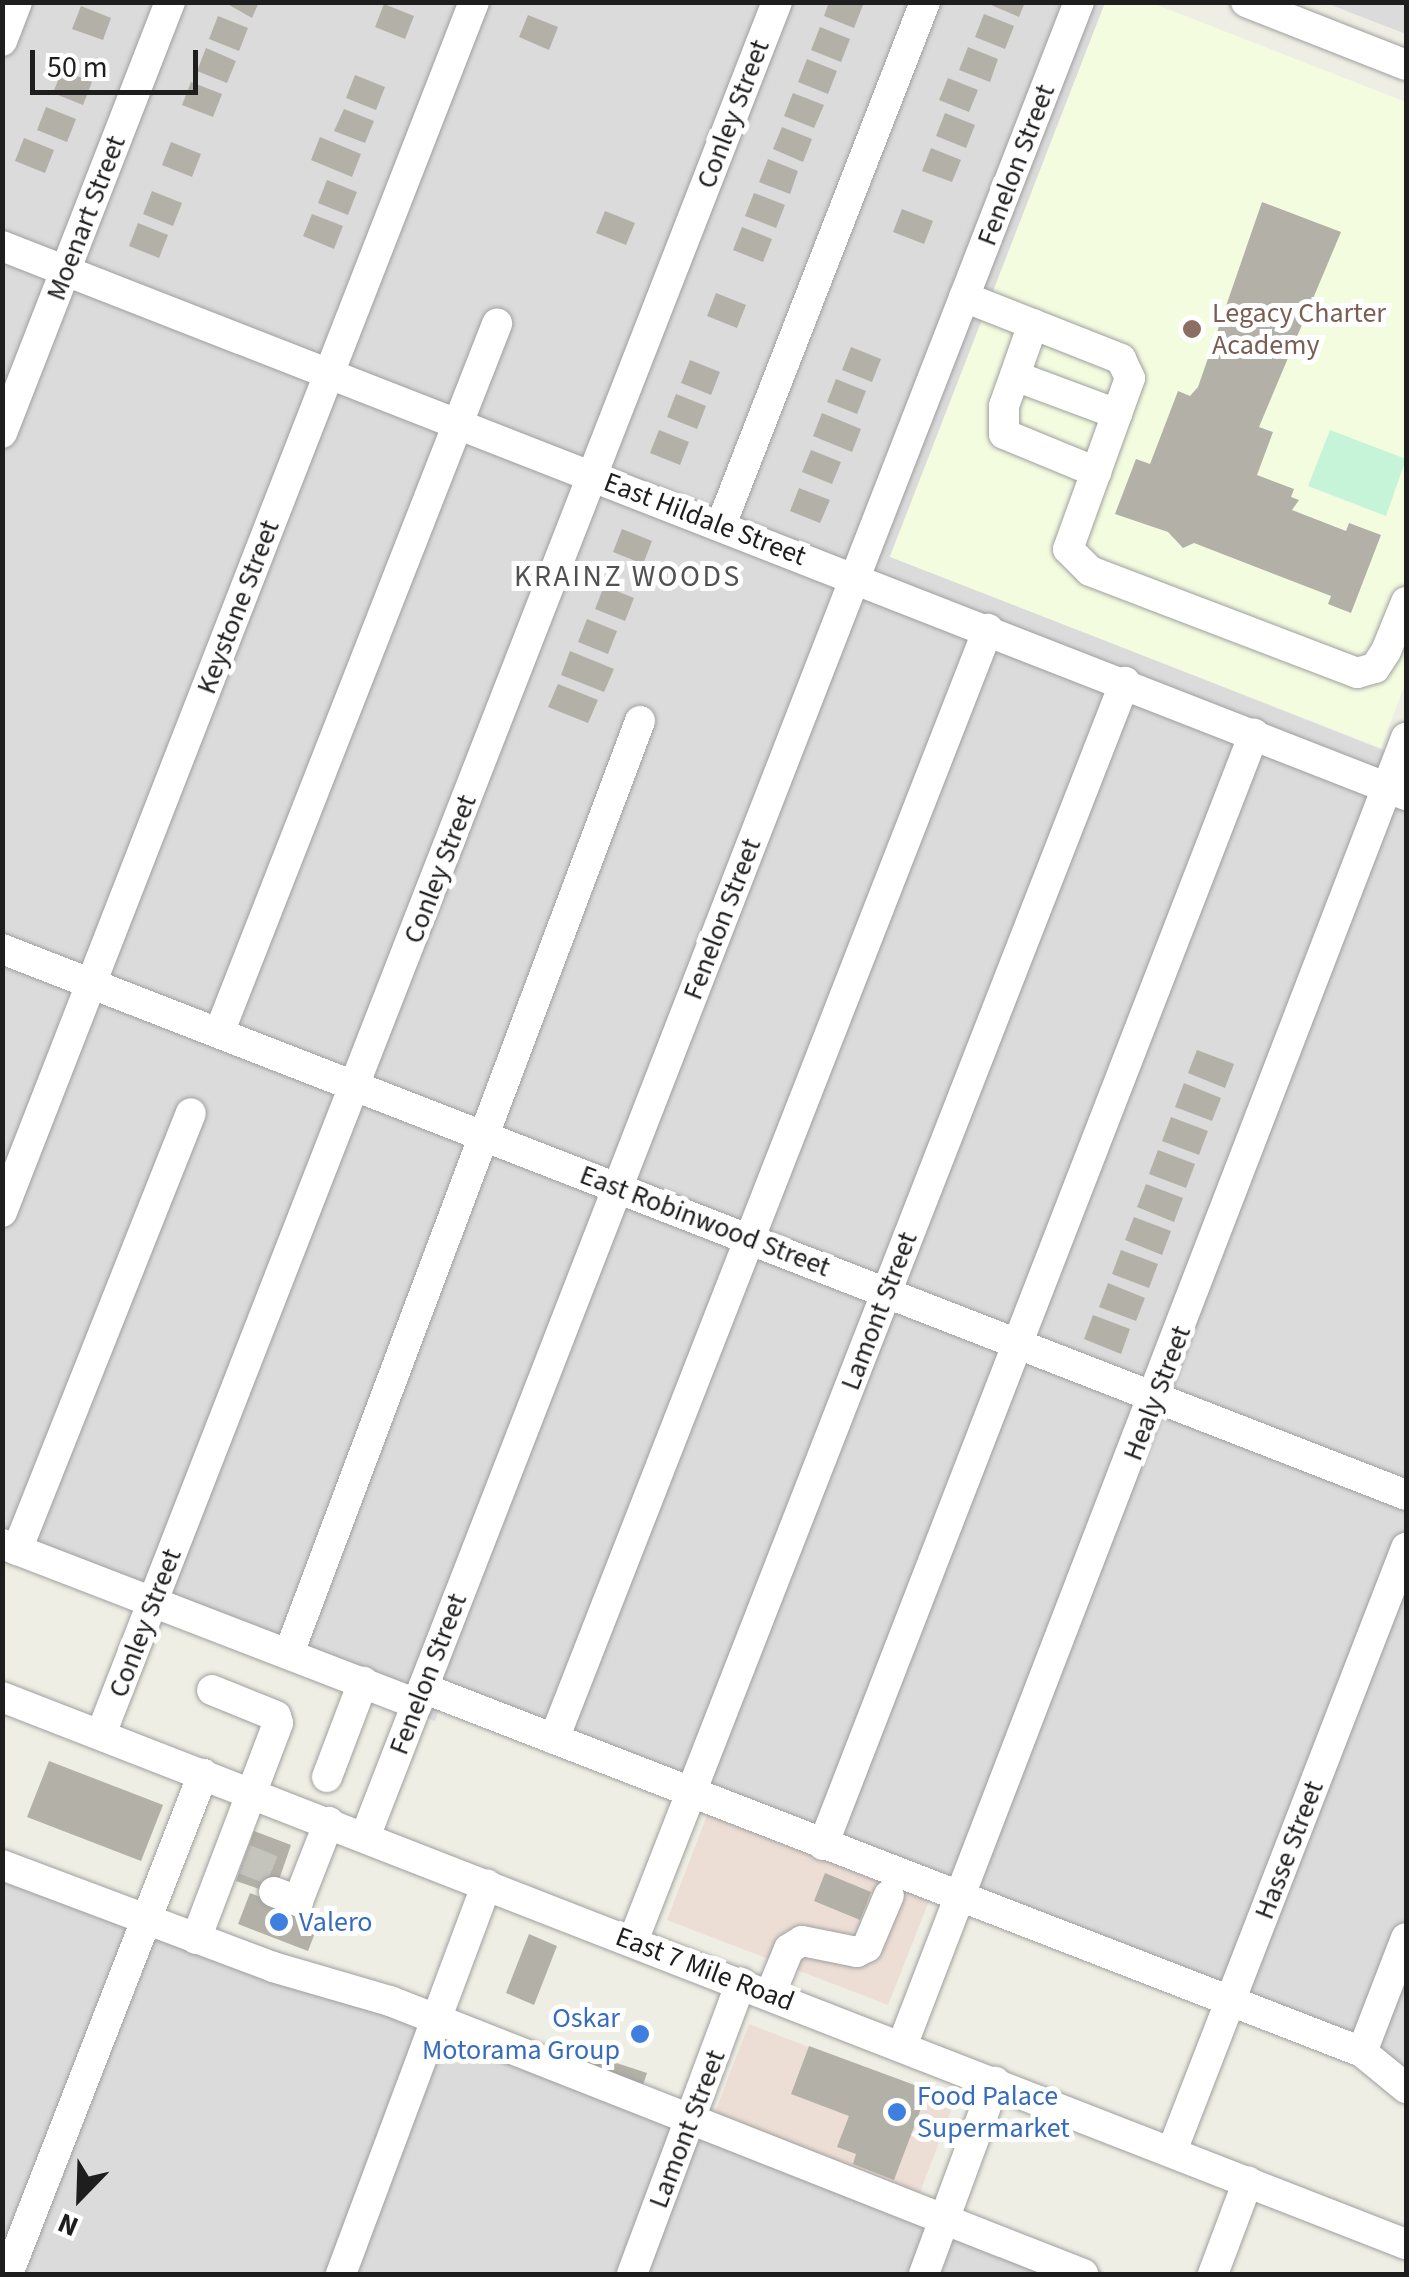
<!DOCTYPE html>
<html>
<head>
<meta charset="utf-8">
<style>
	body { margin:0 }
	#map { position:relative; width:1409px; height:2277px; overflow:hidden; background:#eeeee4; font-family:"Source Sans 3",sans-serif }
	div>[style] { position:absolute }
	.residential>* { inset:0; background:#dbdbdb }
	.commercial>* { inset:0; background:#edded5 }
	.education>* { inset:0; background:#f3fcdf }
	.park>* { inset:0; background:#c5f4d8 }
	.building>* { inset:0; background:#b3b0a7 }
	.minor-tunnel>* { height:30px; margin-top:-15px; transform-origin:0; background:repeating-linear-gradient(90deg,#c4c4bc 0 30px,transparent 0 45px) }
	.roads { filter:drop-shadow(0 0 2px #9f9f9f) drop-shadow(0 0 2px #9f9f9f) }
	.minor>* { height:30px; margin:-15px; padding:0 15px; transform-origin:15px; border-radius:15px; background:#fff }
	.dots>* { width:28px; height:28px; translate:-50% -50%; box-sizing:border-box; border:5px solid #fff; border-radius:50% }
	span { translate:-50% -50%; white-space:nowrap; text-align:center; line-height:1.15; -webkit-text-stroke:10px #fff; paint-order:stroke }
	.street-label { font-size:28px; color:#1e1e1e }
	.education-label { font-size:28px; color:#785e54 }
	.left { translate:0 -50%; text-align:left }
	.shop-label { font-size:28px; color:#366cbe }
	.right { translate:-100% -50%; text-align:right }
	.neighbourhood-label { font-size:30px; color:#515151; letter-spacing:2.5px }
	.frame { position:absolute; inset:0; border:5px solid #1e1e1e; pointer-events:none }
	.north { position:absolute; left:30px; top:2147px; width:100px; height:100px; -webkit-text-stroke:8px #fff; paint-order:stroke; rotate:203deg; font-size:28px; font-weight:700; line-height:40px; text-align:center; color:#1e1e1e }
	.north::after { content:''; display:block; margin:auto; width:35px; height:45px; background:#1e1e1e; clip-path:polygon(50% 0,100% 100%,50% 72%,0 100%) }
	.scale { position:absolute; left:30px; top:50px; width:168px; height:45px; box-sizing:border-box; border:5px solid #1e1e1e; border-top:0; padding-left:12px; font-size:30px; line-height:35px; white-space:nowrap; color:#1e1e1e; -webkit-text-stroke:8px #fff; paint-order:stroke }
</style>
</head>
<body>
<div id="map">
	<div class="residential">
		<div style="clip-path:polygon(2px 3px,1105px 3px,890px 556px,1406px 759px,1406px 2081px,446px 1691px,435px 1721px,3px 1553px)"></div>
		<div style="clip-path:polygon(1326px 3px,1406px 3px,1406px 34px)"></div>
		<div style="clip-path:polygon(2px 1855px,340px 1973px,1110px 2274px,3px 2274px)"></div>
	</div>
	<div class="commercial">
		<div style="clip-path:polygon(709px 1810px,931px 1896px,888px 2005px,667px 1920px)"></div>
		<div style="clip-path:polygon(749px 2024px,954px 2103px,917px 2200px,712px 2120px)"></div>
	</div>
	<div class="education">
		<div style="clip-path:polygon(1105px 3px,1152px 3px,1406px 102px,1406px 681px,1381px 748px,890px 557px)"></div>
	</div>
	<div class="park">
		<div style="clip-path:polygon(1330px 430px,1406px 459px,1386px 516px,1308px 486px)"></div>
	</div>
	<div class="building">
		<div style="clip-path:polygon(224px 2px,259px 2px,252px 18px)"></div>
		<div style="clip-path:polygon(829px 2px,863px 5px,854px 28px,824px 16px)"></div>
		<div style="clip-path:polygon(984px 2px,1025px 2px,1019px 17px)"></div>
		<div style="clip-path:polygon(384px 4px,414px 16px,405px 39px,375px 27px)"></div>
		<div style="clip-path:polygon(81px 6px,111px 18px,103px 40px,72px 29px)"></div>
		<div style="clip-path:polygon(984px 14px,1014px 26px,1005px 49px,975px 37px)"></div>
		<div style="clip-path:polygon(528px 15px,558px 27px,549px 50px,519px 37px)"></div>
		<div style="clip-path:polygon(218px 16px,248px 28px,239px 51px,209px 39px)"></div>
		<div style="clip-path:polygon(820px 27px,850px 39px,841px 62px,811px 50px)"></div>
		<div style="clip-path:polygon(968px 47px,998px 59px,990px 82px,959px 70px)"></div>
		<div style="clip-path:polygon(206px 48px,236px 61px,227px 83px,197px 71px)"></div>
		<div style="clip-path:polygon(807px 59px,837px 71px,828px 94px,798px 82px)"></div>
		<div style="clip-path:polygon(62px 70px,92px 82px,83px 105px,53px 93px)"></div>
		<div style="clip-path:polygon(355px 75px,385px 87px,376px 110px,346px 98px)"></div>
		<div style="clip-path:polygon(948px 78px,978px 90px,969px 112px,939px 100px)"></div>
		<div style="clip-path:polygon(191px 82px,222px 94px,213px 117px,182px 105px)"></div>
		<div style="clip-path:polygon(793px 93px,824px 105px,814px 128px,784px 116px)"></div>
		<div style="clip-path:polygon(46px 107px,76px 119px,67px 142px,37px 130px)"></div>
		<div style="clip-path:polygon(344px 109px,374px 121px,365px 143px,334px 131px)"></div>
		<div style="clip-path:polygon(945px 113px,975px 125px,966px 148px,936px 136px)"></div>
		<div style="clip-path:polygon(782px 127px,812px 139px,803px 162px,773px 149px)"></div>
		<div style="clip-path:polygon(320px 137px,361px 154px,352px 177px,311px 160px)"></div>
		<div style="clip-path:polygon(24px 138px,54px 150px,45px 173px,15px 161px)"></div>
		<div style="clip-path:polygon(171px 142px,201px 154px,192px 177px,162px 165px)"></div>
		<div style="clip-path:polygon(931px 148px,961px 160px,952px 182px,922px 171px)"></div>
		<div style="clip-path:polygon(768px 159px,798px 171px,790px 194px,759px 182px)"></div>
		<div style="clip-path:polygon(327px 180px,357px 192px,348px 215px,318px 203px)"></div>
		<div style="clip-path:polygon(152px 191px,182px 203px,173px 226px,143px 214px)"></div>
		<div style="clip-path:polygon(754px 193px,785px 205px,776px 228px,745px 216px)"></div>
		<div style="clip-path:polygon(1262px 202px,1341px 232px,1259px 427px,1273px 432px,1257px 475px,1294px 489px,1291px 497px,1299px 500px,1292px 510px,1346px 531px,1349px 523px,1381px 535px,1351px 613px,1328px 604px,1331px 596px,1194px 543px,1183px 548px,1168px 532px,1115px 514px,1136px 459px,1150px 464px,1178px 391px,1190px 396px,1198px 387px)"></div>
		<div style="clip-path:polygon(902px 209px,933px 221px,924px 244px,893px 232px)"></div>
		<div style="clip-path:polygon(605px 211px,635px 223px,626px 245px,596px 233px)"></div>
		<div style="clip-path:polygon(312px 214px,343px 226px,334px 249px,303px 236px)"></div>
		<div style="clip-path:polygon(138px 223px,168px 235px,159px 258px,129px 246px)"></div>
		<div style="clip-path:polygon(742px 227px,772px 239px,763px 262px,733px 250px)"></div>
		<div style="clip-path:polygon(716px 293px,746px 305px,737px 328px,707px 316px)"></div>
		<div style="clip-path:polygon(851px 347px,881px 359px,872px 382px,842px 370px)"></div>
		<div style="clip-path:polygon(690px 360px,720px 372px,711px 395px,681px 383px)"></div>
		<div style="clip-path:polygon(836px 379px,866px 391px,857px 414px,827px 402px)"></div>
		<div style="clip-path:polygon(676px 394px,706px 406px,697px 429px,667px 417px)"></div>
		<div style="clip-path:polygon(822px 413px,861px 429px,852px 452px,813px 436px)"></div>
		<div style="clip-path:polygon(659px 430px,689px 442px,680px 465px,650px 453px)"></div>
		<div style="clip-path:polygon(811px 450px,841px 462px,832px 484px,802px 472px)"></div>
		<div style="clip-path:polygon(799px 488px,830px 500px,820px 523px,790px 511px)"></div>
		<div style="clip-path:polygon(622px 529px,652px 541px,643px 564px,613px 552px)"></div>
		<div style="clip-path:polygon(604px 586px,634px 598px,625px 621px,595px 609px)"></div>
		<div style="clip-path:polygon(587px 619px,617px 631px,608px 654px,578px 642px)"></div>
		<div style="clip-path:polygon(570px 651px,614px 669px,604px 692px,561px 675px)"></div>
		<div style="clip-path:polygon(558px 684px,598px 700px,588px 723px,548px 707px)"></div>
		<div style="clip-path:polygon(1197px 1050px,1234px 1064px,1225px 1088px,1188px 1073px)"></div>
		<div style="clip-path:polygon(1184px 1083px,1221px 1098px,1212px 1121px,1175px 1107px)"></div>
		<div style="clip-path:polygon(1171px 1117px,1208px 1131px,1199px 1155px,1162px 1141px)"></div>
		<div style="clip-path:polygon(1158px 1150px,1195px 1164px,1186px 1188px,1149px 1174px)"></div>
		<div style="clip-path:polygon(1146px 1184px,1183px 1198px,1174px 1222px,1137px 1207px)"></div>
		<div style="clip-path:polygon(1134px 1217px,1171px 1231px,1162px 1255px,1125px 1240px)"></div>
		<div style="clip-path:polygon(1121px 1250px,1158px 1264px,1149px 1288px,1112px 1274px)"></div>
		<div style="clip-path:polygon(1108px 1283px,1145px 1298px,1136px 1321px,1099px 1307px)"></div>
		<div style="clip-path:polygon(1093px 1315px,1130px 1329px,1121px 1354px,1084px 1339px)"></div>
		<div style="clip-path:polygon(49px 1761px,163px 1805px,141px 1861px,27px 1817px)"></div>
		<div style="clip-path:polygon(254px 1831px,291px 1845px,274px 1894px,236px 1881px)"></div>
		<div style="clip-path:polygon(825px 1873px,871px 1892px,860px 1920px,814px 1901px)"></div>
		<div style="clip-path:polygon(250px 1893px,320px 1920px,308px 1951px,238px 1924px)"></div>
		<div style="clip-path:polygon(529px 1934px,557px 1946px,534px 2005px,506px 1993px)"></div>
		<div style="clip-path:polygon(809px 2046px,928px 2090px,894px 2180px,853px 2164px,856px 2154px,837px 2147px,849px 2116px,791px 2094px)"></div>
		<div style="clip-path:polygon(589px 2054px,647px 2073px,643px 2085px,585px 2065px)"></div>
	</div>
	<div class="minor-tunnel">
		<div style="left:244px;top:1859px;width:40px;rotate:22deg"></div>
	</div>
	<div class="roads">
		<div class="minor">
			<div style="left:1246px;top:2px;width:172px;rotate:21.5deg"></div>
			<div style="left:2px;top:41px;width:42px;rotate:-69deg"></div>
			<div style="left:2px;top:246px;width:1508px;rotate:21.36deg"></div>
			<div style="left:964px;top:297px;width:169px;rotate:21.5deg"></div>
			<div style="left:1121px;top:359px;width:21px;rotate:65deg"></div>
			<div style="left:1130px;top:378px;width:182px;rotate:109.9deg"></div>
			<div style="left:1068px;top:549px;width:31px;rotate:45deg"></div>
			<div style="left:1090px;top:571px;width:286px;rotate:20.9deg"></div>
			<div style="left:1357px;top:673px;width:19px;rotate:-16deg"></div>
			<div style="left:1375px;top:668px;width:20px;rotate:-57deg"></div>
			<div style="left:1386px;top:651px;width:53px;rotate:-67.8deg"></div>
			<div style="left:1033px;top:324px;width:87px;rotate:109.5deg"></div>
			<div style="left:1004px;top:406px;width:28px;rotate:90deg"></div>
			<div style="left:1004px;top:434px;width:100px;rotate:22.4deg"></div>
			<div style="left:1015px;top:376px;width:109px;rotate:20.4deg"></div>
			<div style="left:2px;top:433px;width:463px;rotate:-68.7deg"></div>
			<div style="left:721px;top:525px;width:561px;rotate:-68.69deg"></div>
			<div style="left:2px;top:949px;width:1506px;rotate:21.25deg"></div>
			<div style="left:219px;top:1033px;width:762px;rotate:-68.59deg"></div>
			<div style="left:2px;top:1212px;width:1299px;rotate:-68.69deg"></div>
			<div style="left:2px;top:1544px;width:445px;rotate:21.1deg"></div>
			<div style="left:17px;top:1550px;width:470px;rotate:-68.3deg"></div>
			<div style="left:289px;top:1653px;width:996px;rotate:-69.36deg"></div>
			<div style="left:423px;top:1688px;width:1007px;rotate:21.19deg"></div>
			<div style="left:1362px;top:2052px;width:57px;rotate:39.3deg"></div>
			<div style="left:2px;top:1697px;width:1507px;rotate:21.29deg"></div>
			<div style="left:101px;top:1734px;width:1859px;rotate:-68.68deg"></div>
			<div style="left:554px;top:1739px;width:1192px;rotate:-68.64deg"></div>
			<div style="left:327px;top:1777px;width:102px;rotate:-69.2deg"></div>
			<div style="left:365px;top:1837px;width:1969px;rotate:-68.74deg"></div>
			<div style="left:823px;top:1845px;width:1192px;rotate:-68.8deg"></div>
			<div style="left:2px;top:1865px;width:290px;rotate:20.6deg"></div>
			<div style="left:273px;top:1967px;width:122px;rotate:16.2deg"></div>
			<div style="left:390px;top:2001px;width:745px;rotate:21.5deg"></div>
			<div style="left:274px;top:1892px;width:26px;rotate:21deg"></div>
			<div style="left:298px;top:1901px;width:85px;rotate:-68.6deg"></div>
			<div style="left:196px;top:1939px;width:231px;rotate:-69.2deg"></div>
			<div style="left:278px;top:1723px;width:7px;rotate:-106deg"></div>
			<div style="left:276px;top:1716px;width:69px;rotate:-157.9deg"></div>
			<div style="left:633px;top:1941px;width:1352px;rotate:-68.66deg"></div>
			<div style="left:770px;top:1995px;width:50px;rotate:-67.6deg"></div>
			<div style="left:789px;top:1949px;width:15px;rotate:-32deg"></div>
			<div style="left:802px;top:1941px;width:56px;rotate:11.3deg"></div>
			<div style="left:857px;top:1952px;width:11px;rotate:-27deg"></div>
			<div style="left:867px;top:1947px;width:56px;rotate:-67.1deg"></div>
			<div style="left:902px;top:2046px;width:1402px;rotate:-68.93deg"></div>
			<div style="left:1362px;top:2052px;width:122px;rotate:-68.9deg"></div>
			<div style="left:1172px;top:2151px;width:647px;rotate:-68.79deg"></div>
			<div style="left:8px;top:2274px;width:537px;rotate:-68.69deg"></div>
			<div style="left:341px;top:2274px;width:416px;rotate:-69.5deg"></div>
			<div style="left:632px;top:2274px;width:311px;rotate:-69.5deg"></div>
			<div style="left:924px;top:2274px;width:205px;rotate:-69.7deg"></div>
			<div style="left:1213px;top:2274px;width:99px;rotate:-69.4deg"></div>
		</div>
	</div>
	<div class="dots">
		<div style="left:1192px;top:329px;background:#8d6e63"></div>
		<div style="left:279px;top:1922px;background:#3f7fe0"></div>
		<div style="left:640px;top:2034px;background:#3f7fe0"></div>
		<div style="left:897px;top:2112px;background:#3f7fe0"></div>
	</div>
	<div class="street-label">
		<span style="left:733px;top:114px;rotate:-69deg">Conley Street</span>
		<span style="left:1016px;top:165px;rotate:-69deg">Fenelon Street</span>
		<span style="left:86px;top:218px;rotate:-69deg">Moenart Street</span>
		<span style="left:705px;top:519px;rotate:21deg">East Hildale Street</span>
		<span style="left:238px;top:607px;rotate:-69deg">Keystone Street</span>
		<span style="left:440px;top:869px;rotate:-69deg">Conley Street</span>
		<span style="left:722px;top:919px;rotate:-69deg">Fenelon Street</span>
		<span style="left:705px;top:1221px;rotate:21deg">East Robinwood Street</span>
		<span style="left:879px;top:1311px;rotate:-69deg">Lamont Street</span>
		<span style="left:1157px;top:1393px;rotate:-69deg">Healy Street</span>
		<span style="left:145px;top:1623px;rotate:-69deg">Conley Street</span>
		<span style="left:428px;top:1674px;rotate:-69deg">Fenelon Street</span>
		<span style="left:1289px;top:1850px;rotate:-69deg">Hasse Street</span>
		<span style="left:705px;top:1969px;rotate:21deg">East 7 Mile Road</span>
		<span style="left:687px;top:2129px;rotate:-69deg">Lamont Street</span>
	</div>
	<div class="education-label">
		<span class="left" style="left:1212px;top:329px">Legacy Charter<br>Academy</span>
	</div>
	<div class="shop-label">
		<span class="left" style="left:299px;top:1922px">Valero</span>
		<span class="right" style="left:620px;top:2034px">Oskar<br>Motorama Group</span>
		<span class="left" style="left:917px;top:2112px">Food Palace<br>Supermarket</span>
	</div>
	<div class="neighbourhood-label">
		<span style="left:628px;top:577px">KRAINZ WOODS</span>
	</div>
	<div class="frame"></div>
	<div class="north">N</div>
	<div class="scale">50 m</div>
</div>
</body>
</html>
